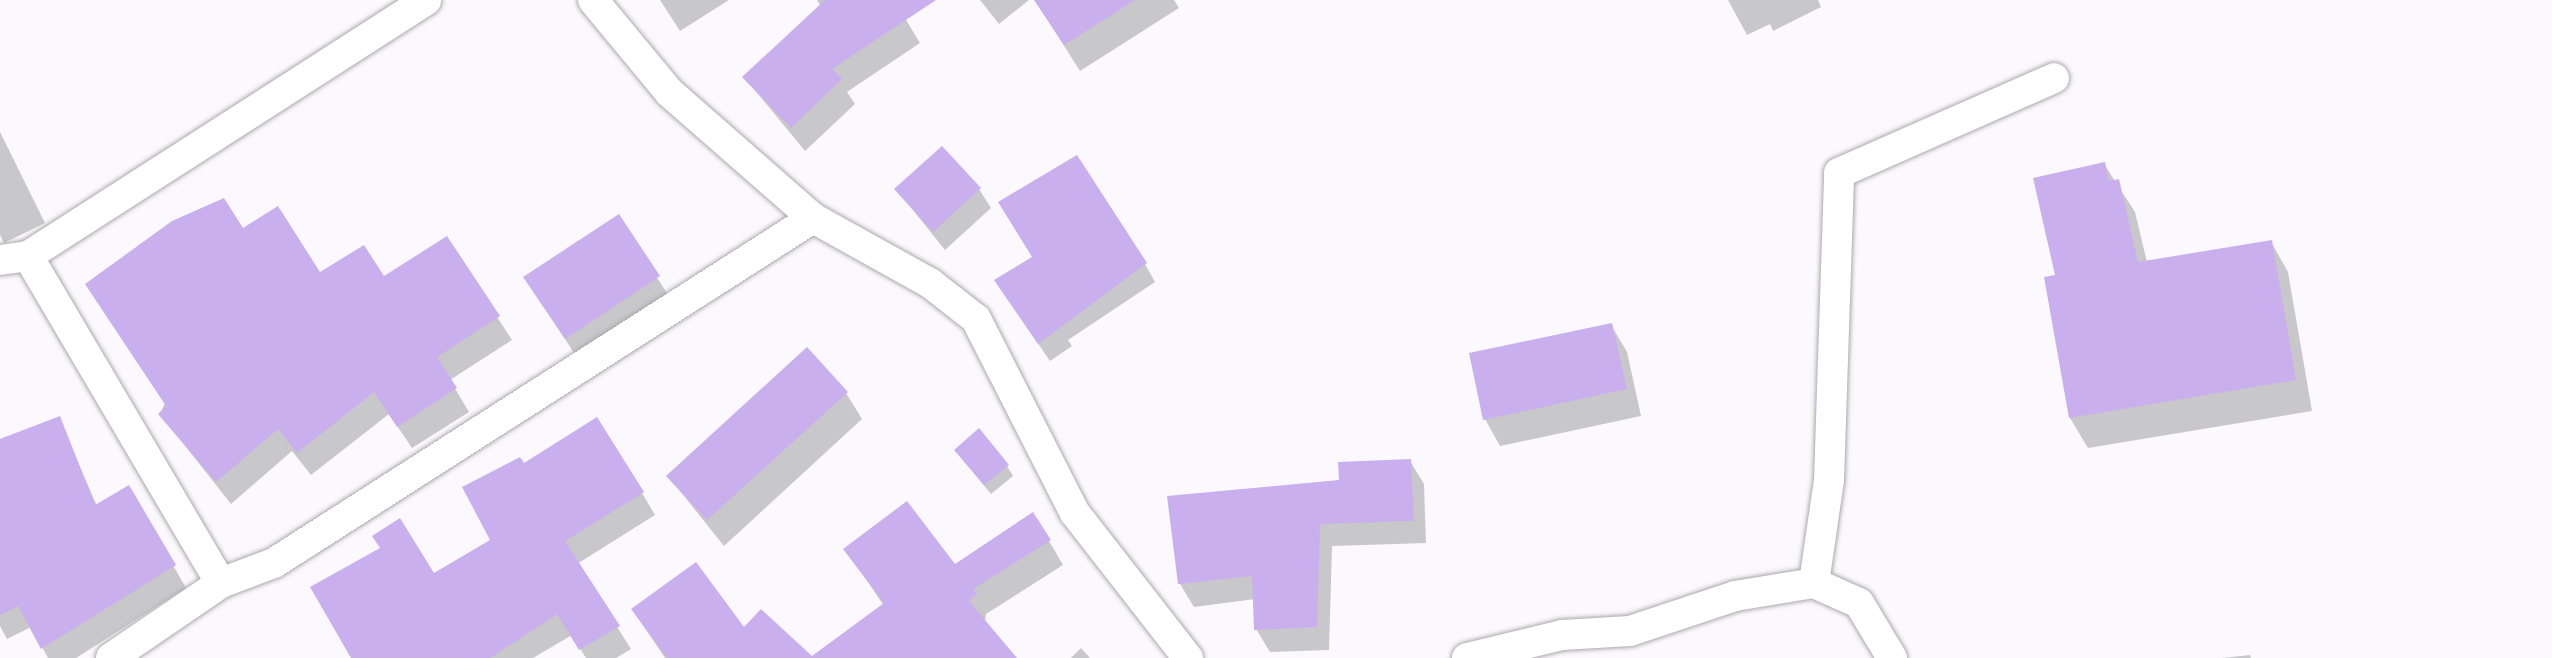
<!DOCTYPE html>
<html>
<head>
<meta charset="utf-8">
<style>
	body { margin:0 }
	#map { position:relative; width:2552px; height:658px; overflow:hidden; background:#fbf9fd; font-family:Quicksand,sans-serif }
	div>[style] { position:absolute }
	.shadow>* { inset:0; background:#0003 }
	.building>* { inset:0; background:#c9afee }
	.roads { filter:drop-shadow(0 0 2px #aaa9ac) drop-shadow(0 0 2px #aaa9ac) }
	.minor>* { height:30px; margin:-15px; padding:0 15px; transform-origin:15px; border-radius:15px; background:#fff }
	span { translate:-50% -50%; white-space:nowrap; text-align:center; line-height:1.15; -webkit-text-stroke:6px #fff; paint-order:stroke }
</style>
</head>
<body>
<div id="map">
	<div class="shadow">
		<div style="clip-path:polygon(660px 0,729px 0,680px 31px)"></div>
		<div style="clip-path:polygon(817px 0,894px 0,920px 43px,847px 92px,855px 104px,805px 151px,745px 78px,821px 7px)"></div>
		<div style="clip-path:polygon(980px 0,1029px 0,999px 24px)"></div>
		<div style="clip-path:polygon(1035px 0,1174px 0,1179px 8px,1080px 71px)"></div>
		<div style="clip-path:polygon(1728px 0,1818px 0,1821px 7px,1773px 31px,1770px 24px,1747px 35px)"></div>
		<div style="clip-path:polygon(0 132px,45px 223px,4px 243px,0 235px)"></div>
		<div style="clip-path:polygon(2104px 164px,2135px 212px,2147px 262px,2271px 242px,2288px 272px,2312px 411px,2088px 448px,2070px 418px)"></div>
		<div style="clip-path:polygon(896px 189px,979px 189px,991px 208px,945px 250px)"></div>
		<div style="clip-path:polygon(618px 217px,674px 304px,581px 364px,526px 278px)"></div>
		<div style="clip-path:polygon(242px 231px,320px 275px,383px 279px,446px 238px,512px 340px,450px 380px,469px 412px,412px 448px,389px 414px,311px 475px,292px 451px,231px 504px,160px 414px)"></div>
		<div style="clip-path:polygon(1034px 258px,1145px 264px,1155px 282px,1068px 340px,1072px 346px,1050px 361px,1007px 298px)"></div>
		<div style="clip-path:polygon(1611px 325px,1627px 352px,1641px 416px,1500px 446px,1485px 419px)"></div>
		<div style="clip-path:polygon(846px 393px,862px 419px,724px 546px,668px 476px)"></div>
		<div style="clip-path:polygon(59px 419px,97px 506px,129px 488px,186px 588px,76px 658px,48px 658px,31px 627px,7px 639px,0 626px,0 439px)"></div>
		<div style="clip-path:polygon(963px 460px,1007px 466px,1013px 476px,991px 494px)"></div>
		<div style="clip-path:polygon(1410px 461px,1424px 484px,1426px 543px,1332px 546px,1329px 650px,1270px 652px,1256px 629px,1255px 599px,1194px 607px,1180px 584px,1170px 497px,1341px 482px)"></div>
		<div style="clip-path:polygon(523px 466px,642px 493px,655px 515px,577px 564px,631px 649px,616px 658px,586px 658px,572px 635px,533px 658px,353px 658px,433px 576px,492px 540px)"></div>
		<div style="clip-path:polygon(1049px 541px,1063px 565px,986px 614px,985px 623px,1014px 658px,813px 658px,884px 606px,846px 549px,954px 567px)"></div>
		<div style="clip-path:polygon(633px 610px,744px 630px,811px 658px,665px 658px)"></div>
		<div style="clip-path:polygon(1081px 648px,1090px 658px,1071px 658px)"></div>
		<div style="clip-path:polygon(2250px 655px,2251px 658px,2222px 658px)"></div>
	</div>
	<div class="building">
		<div style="clip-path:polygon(825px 0,936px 0,832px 69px,842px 79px,791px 128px,742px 77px)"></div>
		<div style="clip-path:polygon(1034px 0,1135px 0,1064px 45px)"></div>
		<div style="clip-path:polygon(942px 146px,981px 188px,933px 232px,894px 189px)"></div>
		<div style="clip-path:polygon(1077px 155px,1147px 263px,1038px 344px,994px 280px,1032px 257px,998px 202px)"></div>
		<div style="clip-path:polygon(2105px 162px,2109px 181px,2119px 179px,2138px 262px,2272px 240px,2296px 380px,2069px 418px,2044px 277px,2055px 275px,2033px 178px)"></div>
		<div style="clip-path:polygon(224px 198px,243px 228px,278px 206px,320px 272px,364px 245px,384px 276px,447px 236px,500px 316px,437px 357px,457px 388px,397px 427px,374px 392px,297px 453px,278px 429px,216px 482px,158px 414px,166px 406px,85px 284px,172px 221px)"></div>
		<div style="clip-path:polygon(619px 214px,660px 276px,565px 339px,523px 277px)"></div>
		<div style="clip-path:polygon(1612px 323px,1627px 389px,1483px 420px,1469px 353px)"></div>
		<div style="clip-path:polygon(807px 347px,848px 392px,707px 520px,666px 476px)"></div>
		<div style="clip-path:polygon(60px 416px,95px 505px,129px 485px,176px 565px,41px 649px,18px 606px,0 615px,0 439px)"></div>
		<div style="clip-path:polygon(597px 417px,644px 492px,565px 541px,620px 626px,579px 650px,557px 614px,490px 658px,351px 658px,310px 587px,380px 548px,372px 536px,400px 518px,434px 573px,490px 540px,462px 487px,520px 457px,524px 463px)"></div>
		<div style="clip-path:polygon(979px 428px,1009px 465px,984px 485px,954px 450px)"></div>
		<div style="clip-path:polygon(1411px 459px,1414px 521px,1320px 524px,1317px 627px,1254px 630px,1252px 576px,1178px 584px,1167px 496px,1339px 480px,1338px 462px)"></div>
		<div style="clip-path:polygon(907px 501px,955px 564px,1033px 512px,1051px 540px,973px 589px,977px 594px,969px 601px,1017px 658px,667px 658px,631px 609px,696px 562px,744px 627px,761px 609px,812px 656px,884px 603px,843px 549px)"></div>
	</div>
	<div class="roads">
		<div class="minor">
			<div style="left:593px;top:0;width:119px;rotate:50.4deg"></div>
			<div style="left:669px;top:92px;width:191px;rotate:41.2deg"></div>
			<div style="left:813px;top:218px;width:134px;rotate:29.1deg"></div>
			<div style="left:930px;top:283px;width:58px;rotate:38deg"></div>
			<div style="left:976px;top:319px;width:218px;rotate:63deg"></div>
			<div style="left:1075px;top:513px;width:184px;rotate:52.1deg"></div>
			<div style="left:28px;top:256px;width:473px;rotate:-32.7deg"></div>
			<div style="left:0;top:260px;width:28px;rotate:-8deg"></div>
			<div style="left:28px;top:256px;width:380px;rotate:59.5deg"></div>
			<div style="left:1814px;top:583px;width:104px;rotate:-81.7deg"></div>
			<div style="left:1829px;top:480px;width:307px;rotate:-88.1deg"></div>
			<div style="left:1839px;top:173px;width:235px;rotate:-23.8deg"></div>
			<div style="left:111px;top:658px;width:133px;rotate:-34.3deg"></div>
			<div style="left:221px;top:583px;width:57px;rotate:-20.7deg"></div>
			<div style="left:274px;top:563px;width:640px;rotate:-32.62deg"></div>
			<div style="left:1467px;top:658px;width:98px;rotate:-13.6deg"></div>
			<div style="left:1562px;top:635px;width:68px;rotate:-3.4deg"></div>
			<div style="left:1630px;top:631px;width:111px;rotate:-18.4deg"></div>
			<div style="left:1735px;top:596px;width:80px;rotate:-9.3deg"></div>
			<div style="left:1814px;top:583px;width:49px;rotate:24deg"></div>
			<div style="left:1859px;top:603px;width:64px;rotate:59deg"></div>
		</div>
	</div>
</div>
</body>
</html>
